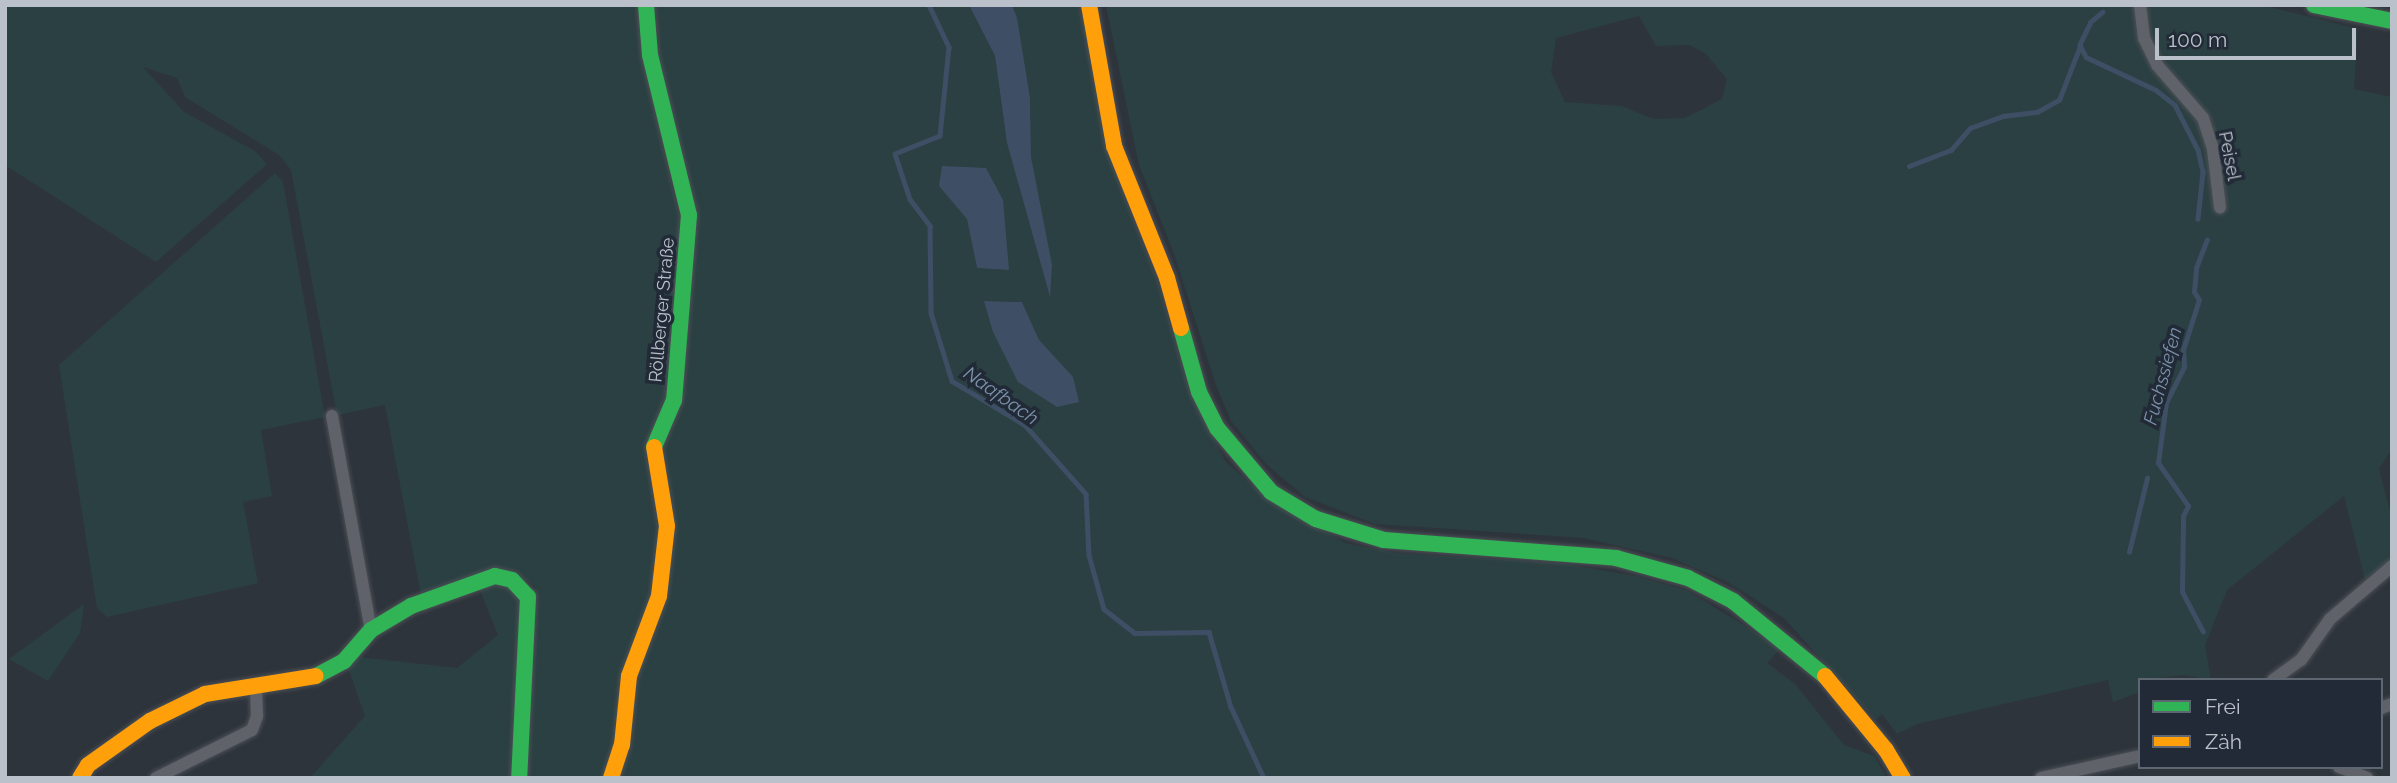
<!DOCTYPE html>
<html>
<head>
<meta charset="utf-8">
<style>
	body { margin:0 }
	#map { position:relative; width:2397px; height:783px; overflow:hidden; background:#2e343b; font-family:Raleway,sans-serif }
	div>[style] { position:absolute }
	.green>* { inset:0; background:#2b4042 }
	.water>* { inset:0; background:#3e4f65 }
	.stream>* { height:4.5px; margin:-2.25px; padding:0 2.25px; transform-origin:2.25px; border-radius:2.25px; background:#3e4f65 }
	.roads { filter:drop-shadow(0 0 2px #4c5056) drop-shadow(0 0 2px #4c5056) }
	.street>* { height:12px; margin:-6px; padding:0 6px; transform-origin:6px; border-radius:6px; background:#5f6269 }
	.fast>* { height:16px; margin:-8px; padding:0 8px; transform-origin:8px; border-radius:8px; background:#30b455 }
	.slow>* { height:16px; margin:-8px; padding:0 8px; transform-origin:8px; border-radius:8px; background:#ff9f0a }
	span { translate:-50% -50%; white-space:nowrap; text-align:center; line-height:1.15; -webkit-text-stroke:7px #212a36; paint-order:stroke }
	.street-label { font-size:18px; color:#bac1cb }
	.water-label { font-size:19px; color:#7c92ab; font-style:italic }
	.frame { position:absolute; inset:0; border:7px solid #bac1cb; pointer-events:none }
	.legend { position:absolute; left:2138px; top:678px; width:245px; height:91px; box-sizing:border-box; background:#212a36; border:2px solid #5e6672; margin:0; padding:9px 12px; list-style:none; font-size:21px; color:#bac1cb }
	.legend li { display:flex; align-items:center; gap:14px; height:35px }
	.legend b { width:35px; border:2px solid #5e6672 }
	.scale { position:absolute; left:2155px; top:28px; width:201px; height:32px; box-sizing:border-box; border:4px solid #bac1cb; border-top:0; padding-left:9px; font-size:21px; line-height:24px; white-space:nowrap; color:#bac1cb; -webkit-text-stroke:5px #212a36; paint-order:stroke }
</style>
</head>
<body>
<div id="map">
	<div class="green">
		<div style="clip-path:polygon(evenodd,5px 5px,641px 5px,642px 56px,682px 230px,696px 230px,659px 53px,655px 5px,969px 5px,995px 56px,1007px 143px,1049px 294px,1031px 157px,1030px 98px,1012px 5px,1078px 5px,1092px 46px,1125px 199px,1157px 280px,1189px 391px,1226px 462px,1263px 495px,1345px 543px,1396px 553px,1559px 563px,1636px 576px,1688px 591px,1781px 648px,1767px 663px,1795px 684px,1844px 745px,1874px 756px,1887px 778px,310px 778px,365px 716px,347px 665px,359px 657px,457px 668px,498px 635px,477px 583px,495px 578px,528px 592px,537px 588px,526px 580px,491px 569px,421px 595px,385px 405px,337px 415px,291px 170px,279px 155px,185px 97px,177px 78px,143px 67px,184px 112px,255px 151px,267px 164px,156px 262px,5px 165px,5px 5px,967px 218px,1009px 270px,977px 268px,967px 218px,5px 5px,984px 301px,1022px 302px,1039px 340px,984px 301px)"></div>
		<div style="clip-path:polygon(evenodd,1106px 5px,2262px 5px,2358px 29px,2354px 89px,2392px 97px,2392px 448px,2379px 469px,2392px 519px,2392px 559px,2365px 580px,2344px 496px,2227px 590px,2205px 645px,2211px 680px,2184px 675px,2140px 680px,2140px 692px,2113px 702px,2108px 680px,1917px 724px,1897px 734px,1882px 714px,1876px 720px,1784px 618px,1728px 582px,1672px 558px,1584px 538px,1375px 524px,1305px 497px,1266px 464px,1231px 421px,1216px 385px,1174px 254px,1139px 165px,1106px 5px,1639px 16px,1656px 46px,1690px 45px,1706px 54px,1727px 79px,1722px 99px,1685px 118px,1653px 119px,1622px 106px,1565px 102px,1551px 72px,1556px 38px,1639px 16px)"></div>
		<div style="clip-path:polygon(275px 173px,283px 182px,325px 417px,261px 430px,272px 496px,243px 502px,258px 583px,107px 617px,97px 608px,59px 365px)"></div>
		<div style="clip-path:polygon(84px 604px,80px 633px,48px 681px,9px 659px)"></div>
	</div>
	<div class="water">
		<div style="clip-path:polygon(969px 5px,1012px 5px,1017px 18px,1030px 98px,1031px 157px,1052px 265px,1050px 297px,1007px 143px,995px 56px)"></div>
		<div style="clip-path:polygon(942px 166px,986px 168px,1003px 200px,1009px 270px,977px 268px,967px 219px,939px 186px)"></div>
		<div style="clip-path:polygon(984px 301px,1022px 302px,1039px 340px,1073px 377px,1079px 402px,1057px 407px,1018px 382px,993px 332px)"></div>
	</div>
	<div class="stream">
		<div style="left:929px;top:5px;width:47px;rotate:64.5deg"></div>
		<div style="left:949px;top:47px;width:89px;rotate:95.8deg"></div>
		<div style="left:940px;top:136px;width:48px;rotate:158.2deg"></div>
		<div style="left:895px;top:154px;width:47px;rotate:71.6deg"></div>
		<div style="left:910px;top:199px;width:34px;rotate:53deg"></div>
		<div style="left:930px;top:226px;width:87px;rotate:89.3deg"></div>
		<div style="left:931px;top:313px;width:71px;rotate:72.8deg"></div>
		<div style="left:952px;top:381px;width:85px;rotate:31.1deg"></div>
		<div style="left:1025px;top:425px;width:92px;rotate:48.5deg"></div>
		<div style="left:1086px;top:494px;width:61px;rotate:87.2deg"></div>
		<div style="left:1089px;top:555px;width:56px;rotate:74.5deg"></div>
		<div style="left:1104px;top:609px;width:39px;rotate:38deg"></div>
		<div style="left:1135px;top:633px;width:74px;rotate:-0.8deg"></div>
		<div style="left:1209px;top:632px;width:78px;rotate:73.7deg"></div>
		<div style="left:1231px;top:707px;width:78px;rotate:65.1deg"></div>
		<div style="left:2103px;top:12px;width:16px;rotate:140deg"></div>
		<div style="left:2091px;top:22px;width:25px;rotate:116deg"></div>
		<div style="left:2080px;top:45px;width:13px;rotate:63deg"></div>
		<div style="left:2086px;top:57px;width:77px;rotate:25.2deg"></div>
		<div style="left:2156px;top:90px;width:24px;rotate:38deg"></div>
		<div style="left:2175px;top:105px;width:51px;rotate:62.9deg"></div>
		<div style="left:2198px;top:150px;width:23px;rotate:77deg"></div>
		<div style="left:2203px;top:172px;width:47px;rotate:96.1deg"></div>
		<div style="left:1909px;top:166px;width:45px;rotate:-20.9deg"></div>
		<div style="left:1951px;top:150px;width:29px;rotate:-49deg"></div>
		<div style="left:1970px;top:128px;width:35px;rotate:-20deg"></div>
		<div style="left:2003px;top:116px;width:34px;rotate:-7deg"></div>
		<div style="left:2037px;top:112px;width:25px;rotate:-29deg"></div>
		<div style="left:2059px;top:100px;width:58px;rotate:-68.7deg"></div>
		<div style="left:2129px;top:552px;width:76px;rotate:-76.3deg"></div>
		<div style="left:2203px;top:632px;width:45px;rotate:-117.7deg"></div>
		<div style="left:2182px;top:592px;width:76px;rotate:-89.2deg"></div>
		<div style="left:2183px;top:516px;width:11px;rotate:-63deg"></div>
		<div style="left:2188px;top:506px;width:52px;rotate:-124.9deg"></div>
		<div style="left:2158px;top:463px;width:61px;rotate:-82.4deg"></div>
		<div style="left:2166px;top:403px;width:40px;rotate:-63.4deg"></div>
		<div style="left:2184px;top:367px;width:17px;rotate:-93deg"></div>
		<div style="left:2183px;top:350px;width:52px;rotate:-72.3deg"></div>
		<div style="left:2199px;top:300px;width:9px;rotate:-122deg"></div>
		<div style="left:2194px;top:292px;width:24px;rotate:-85deg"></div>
		<div style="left:2196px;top:268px;width:30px;rotate:-69deg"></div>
	</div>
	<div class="roads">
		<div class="street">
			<div style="left:2140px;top:5px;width:33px;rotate:83deg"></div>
			<div style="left:2144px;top:38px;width:30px;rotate:64deg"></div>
			<div style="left:2157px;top:65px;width:70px;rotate:49deg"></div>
			<div style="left:2203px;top:118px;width:33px;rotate:72deg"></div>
			<div style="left:2213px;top:149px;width:59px;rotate:83.2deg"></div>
			<div style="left:332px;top:416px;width:218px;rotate:79.7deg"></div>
			<div style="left:2273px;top:680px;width:34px;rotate:-36deg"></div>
			<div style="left:2301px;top:660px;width:50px;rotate:-54.7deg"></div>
			<div style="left:2330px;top:619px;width:82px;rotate:-40.5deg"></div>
			<div style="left:2381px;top:708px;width:12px;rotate:-20deg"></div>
			<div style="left:2339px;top:767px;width:30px;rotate:21deg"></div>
			<div style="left:156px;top:778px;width:107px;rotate:-26.6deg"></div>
			<div style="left:252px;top:730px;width:15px;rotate:-70deg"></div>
			<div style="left:257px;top:716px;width:27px;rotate:-92deg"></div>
			<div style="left:2041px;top:778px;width:101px;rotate:-12.5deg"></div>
		</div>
		<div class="fast">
			<div style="left:646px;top:5px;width:50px;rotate:85.4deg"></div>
			<div style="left:650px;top:55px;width:165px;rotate:76.3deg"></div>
			<div style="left:689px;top:215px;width:186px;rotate:94.6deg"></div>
			<div style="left:674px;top:400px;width:51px;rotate:113.1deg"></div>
			<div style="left:2314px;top:5px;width:80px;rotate:11.6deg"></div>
			<div style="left:1181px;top:328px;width:66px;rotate:74.3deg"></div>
			<div style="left:1199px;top:392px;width:40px;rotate:63.4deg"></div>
			<div style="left:1217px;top:428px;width:84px;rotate:49.8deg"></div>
			<div style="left:1271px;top:492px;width:52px;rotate:31deg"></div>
			<div style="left:1316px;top:519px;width:71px;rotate:17.2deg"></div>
			<div style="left:1384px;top:540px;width:233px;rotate:4.4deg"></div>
			<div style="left:1616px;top:558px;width:75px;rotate:15.5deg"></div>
			<div style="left:1688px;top:578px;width:51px;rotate:27.1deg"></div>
			<div style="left:1733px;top:601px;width:119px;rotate:39.2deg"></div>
			<div style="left:316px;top:676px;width:32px;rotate:-28deg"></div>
			<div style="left:344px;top:661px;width:41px;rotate:-48.9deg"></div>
			<div style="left:371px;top:630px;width:47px;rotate:-31deg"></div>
			<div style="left:411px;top:606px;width:89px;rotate:-19.7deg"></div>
			<div style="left:495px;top:576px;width:17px;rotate:13deg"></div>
			<div style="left:512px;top:580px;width:23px;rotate:47deg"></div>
			<div style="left:528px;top:597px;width:181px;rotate:92.8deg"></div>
		</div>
		<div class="slow">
			<div style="left:1089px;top:5px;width:143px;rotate:79.9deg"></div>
			<div style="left:1114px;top:146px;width:142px;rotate:68.1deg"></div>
			<div style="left:1167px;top:278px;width:52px;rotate:74.4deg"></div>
			<div style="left:1825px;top:676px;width:96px;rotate:50.5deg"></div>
			<div style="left:1886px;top:750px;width:33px;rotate:59deg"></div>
			<div style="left:80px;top:778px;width:15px;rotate:-58deg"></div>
			<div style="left:88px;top:765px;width:76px;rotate:-35.4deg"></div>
			<div style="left:150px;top:721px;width:61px;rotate:-26.1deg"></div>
			<div style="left:205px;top:694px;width:112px;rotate:-9.2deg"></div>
			<div style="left:611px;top:778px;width:35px;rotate:-72deg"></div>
			<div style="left:622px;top:745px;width:69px;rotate:-84.2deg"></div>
			<div style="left:629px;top:676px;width:85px;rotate:-69.4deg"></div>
			<div style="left:659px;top:596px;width:70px;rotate:-83.5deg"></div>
			<div style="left:667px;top:526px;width:80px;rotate:-99.3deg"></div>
		</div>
	</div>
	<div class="street-label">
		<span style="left:2229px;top:156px;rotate:79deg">Peisel</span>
		<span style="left:662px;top:310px;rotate:-85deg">Röllberger Straße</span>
	</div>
	<div class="water-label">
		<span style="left:2163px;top:376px;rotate:-75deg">Fuchssiefen</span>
		<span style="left:1001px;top:396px;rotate:35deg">Naafbach</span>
	</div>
	<div class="frame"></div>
	<ul class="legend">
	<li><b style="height:9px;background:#30b455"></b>Frei</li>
	<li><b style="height:9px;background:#ff9f0a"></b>Zäh</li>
	</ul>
	<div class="scale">100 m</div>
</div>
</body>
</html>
